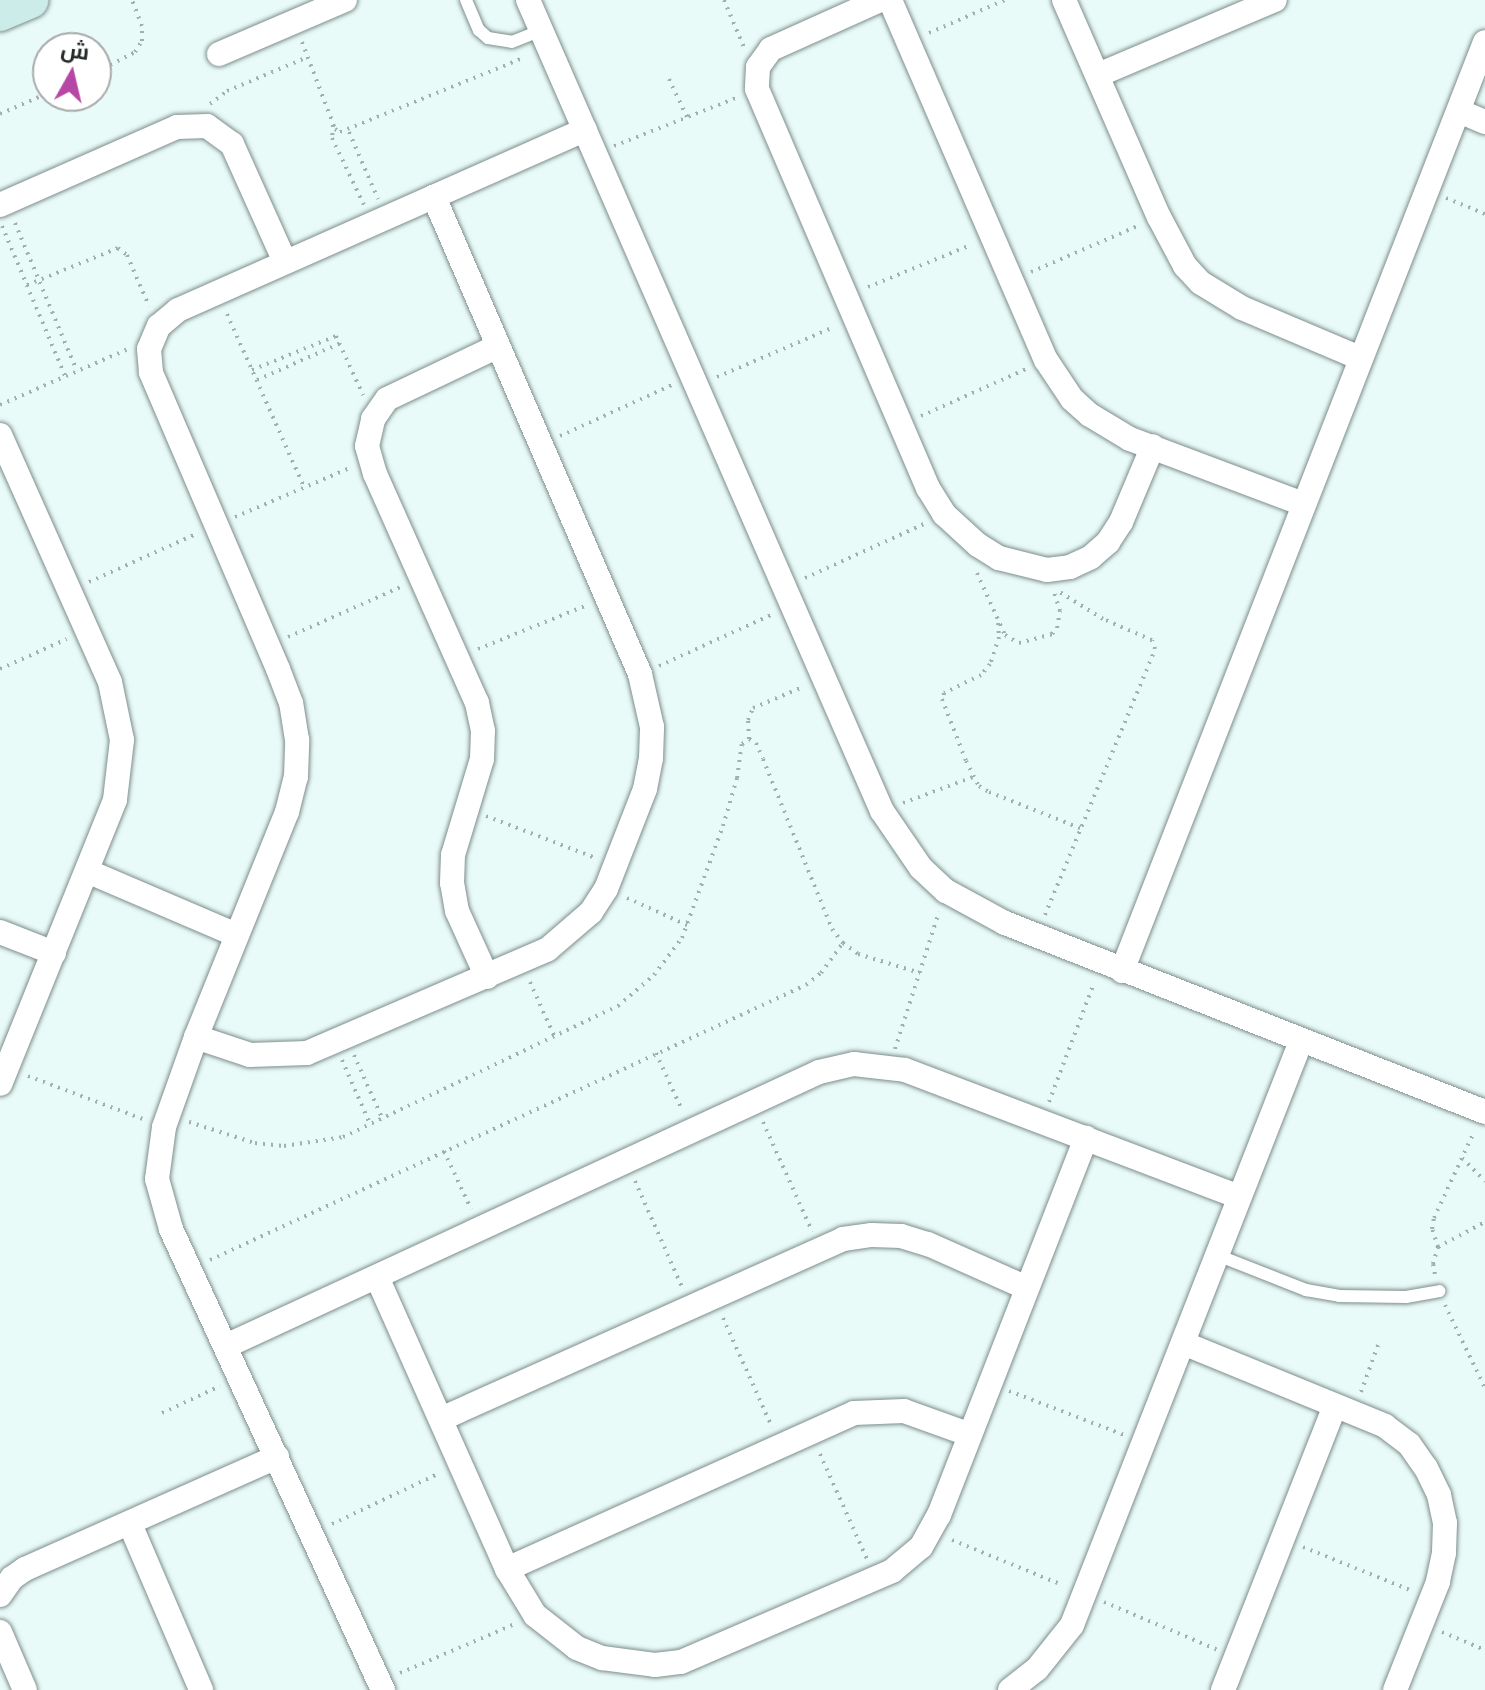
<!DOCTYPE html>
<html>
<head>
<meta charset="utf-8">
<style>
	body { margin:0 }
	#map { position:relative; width:1485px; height:1690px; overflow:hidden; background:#e9fbf8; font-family:"IBM Plex Sans",Cairo,sans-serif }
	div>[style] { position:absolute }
	.path>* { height:4px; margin-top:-2px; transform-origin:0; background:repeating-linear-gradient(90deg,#a2afad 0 2px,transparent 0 8px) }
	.roads { filter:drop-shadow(0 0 2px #7d8d8b) drop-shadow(0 0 2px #7d8d8b) }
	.lane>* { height:12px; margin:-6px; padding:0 6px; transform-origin:6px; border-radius:6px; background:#fff }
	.street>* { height:24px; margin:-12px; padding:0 12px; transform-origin:12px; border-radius:12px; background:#fff }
	.secondary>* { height:36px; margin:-18px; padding:0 18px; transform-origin:18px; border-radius:18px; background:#cbece8 }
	span { translate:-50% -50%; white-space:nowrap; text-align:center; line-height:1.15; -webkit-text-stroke:8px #fff; paint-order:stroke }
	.north { position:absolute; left:32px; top:32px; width:80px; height:80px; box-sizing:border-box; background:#fff; border:2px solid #a7aaa9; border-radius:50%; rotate:8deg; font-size:22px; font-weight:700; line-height:32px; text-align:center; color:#242a29 }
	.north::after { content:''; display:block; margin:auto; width:28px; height:36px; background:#b747a4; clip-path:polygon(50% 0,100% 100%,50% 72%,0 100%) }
</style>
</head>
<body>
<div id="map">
	<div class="path">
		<div style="left:724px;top:0;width:54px;rotate:67.2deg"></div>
		<div style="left:929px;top:33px;width:83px;rotate:-23.5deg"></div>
		<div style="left:302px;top:42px;width:93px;rotate:69.2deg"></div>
		<div style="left:335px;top:129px;width:6px;rotate:31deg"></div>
		<div style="left:340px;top:132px;width:195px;rotate:-22deg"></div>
		<div style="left:96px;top:72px;width:44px;rotate:-27.1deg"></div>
		<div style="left:135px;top:52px;width:13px;rotate:-58deg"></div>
		<div style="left:142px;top:41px;width:15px;rotate:-90deg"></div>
		<div style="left:142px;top:26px;width:28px;rotate:-111deg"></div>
		<div style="left:669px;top:79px;width:42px;rotate:64.7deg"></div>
		<div style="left:210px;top:104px;width:21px;rotate:-37deg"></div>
		<div style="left:227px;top:91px;width:88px;rotate:-22.8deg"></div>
		<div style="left:0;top:114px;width:52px;rotate:-23.6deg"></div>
		<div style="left:333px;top:125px;width:13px;rotate:94deg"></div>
		<div style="left:332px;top:138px;width:74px;rotate:64.5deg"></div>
		<div style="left:349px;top:132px;width:73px;rotate:66.6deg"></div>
		<div style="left:614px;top:146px;width:131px;rotate:-21.5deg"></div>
		<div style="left:1446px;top:198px;width:42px;rotate:22.3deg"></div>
		<div style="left:15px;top:223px;width:160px;rotate:67.3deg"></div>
		<div style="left:2px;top:226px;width:163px;rotate:67.2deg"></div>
		<div style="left:1031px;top:272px;width:119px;rotate:-23.3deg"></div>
		<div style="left:27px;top:285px;width:98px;rotate:-22.1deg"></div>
		<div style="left:118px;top:248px;width:11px;rotate:38deg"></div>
		<div style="left:127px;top:255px;width:56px;rotate:66.7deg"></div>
		<div style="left:868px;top:287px;width:111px;rotate:-22.2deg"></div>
		<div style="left:227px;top:314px;width:189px;rotate:66deg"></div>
		<div style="left:252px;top:370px;width:91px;rotate:-22deg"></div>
		<div style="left:336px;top:336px;width:65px;rotate:65.4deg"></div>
		<div style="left:717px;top:377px;width:127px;rotate:-23.1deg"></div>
		<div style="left:257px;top:380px;width:92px;rotate:-23.8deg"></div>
		<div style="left:0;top:405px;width:140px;rotate:-23.6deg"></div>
		<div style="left:921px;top:416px;width:115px;rotate:-24.1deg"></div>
		<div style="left:560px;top:436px;width:123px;rotate:-24.5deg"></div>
		<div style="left:235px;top:517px;width:127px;rotate:-23.1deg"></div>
		<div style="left:977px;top:573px;width:68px;rotate:65.7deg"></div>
		<div style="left:1005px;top:635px;width:16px;rotate:30deg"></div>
		<div style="left:1019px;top:643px;width:34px;rotate:-15deg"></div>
		<div style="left:1052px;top:634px;width:8px;rotate:-50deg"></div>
		<div style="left:1057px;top:628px;width:17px;rotate:-80deg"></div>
		<div style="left:1060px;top:611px;width:22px;rotate:-108deg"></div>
		<div style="left:805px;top:578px;width:131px;rotate:-24.4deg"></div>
		<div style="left:89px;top:582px;width:120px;rotate:-24.2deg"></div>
		<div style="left:998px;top:623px;width:14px;rotate:86deg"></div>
		<div style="left:999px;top:637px;width:28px;rotate:108deg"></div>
		<div style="left:990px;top:664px;width:14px;rotate:129deg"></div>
		<div style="left:981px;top:675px;width:41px;rotate:154.1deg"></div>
		<div style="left:944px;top:693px;width:6px;rotate:108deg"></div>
		<div style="left:942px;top:699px;width:66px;rotate:68.8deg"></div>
		<div style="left:966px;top:761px;width:28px;rotate:63deg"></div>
		<div style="left:979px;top:786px;width:12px;rotate:31deg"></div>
		<div style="left:989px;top:792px;width:98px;rotate:21.6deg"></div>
		<div style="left:288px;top:637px;width:124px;rotate:-23.9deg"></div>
		<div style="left:478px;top:649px;width:115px;rotate:-21.9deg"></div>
		<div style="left:659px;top:666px;width:123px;rotate:-24.5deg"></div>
		<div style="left:0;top:669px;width:73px;rotate:-24.1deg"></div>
		<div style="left:749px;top:739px;width:19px;rotate:-93deg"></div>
		<div style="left:748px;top:720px;width:13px;rotate:-67deg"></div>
		<div style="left:753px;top:708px;width:54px;rotate:-22.8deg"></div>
		<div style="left:903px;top:803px;width:75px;rotate:-20.4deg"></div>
		<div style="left:486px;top:816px;width:115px;rotate:21deg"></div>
		<div style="left:627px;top:898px;width:66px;rotate:24.2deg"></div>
		<div style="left:1045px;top:915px;width:288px;rotate:-67.5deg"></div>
		<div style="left:1155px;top:649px;width:9px;rotate:-108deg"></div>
		<div style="left:1152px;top:640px;width:53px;rotate:-156.8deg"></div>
		<div style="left:1103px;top:619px;width:53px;rotate:-148.1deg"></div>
		<div style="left:530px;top:982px;width:61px;rotate:65.9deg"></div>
		<div style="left:895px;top:1049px;width:144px;rotate:-72.2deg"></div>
		<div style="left:656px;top:1053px;width:63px;rotate:65.5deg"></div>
		<div style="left:354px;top:1055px;width:69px;rotate:66deg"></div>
		<div style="left:342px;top:1060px;width:70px;rotate:66.4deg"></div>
		<div style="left:28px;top:1076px;width:123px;rotate:20.5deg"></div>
		<div style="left:1049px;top:1102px;width:127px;rotate:-69.3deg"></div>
		<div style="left:189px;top:1122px;width:69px;rotate:17.7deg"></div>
		<div style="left:255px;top:1143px;width:29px;rotate:6deg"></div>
		<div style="left:284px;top:1146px;width:60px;rotate:-8.7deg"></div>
		<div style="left:343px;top:1137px;width:305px;rotate:-25.5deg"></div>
		<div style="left:618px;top:1006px;width:48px;rotate:-40.7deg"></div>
		<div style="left:654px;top:975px;width:46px;rotate:-52.9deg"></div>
		<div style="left:682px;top:938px;width:119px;rotate:-69.9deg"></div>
		<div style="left:723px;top:826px;width:50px;rotate:-73.7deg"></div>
		<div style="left:737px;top:778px;width:34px;rotate:-82deg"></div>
		<div style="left:742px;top:744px;width:9px;rotate:-36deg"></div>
		<div style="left:749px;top:739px;width:8px;rotate:30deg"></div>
		<div style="left:756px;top:743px;width:17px;rotate:66deg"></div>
		<div style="left:763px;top:759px;width:183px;rotate:67.9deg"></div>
		<div style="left:832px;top:929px;width:18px;rotate:52deg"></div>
		<div style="left:843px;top:943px;width:19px;rotate:36deg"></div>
		<div style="left:858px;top:954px;width:65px;rotate:17deg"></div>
		<div style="left:763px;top:1122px;width:120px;rotate:65.8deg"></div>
		<div style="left:444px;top:1151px;width:64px;rotate:65deg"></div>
		<div style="left:1462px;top:1158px;width:33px;rotate:45deg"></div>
		<div style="left:635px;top:1181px;width:116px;rotate:66.1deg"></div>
		<div style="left:1438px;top:1247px;width:19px;rotate:-108deg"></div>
		<div style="left:1432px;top:1229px;width:11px;rotate:-80deg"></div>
		<div style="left:1434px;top:1218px;width:95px;rotate:-65.1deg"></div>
		<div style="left:210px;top:1260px;width:656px;rotate:-24.77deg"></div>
		<div style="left:806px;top:985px;width:19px;rotate:-39deg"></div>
		<div style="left:821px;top:973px;width:37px;rotate:-54deg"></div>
		<div style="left:1435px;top:1274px;width:10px;rotate:-101deg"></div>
		<div style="left:1433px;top:1264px;width:18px;rotate:-74deg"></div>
		<div style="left:1438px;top:1247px;width:53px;rotate:-28deg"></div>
		<div style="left:1445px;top:1305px;width:92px;rotate:64.3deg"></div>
		<div style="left:723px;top:1318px;width:120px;rotate:65.8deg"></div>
		<div style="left:1009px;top:1391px;width:123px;rotate:20.9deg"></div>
		<div style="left:1361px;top:1392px;width:50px;rotate:-70.1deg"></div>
		<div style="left:162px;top:1413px;width:64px;rotate:-25deg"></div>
		<div style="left:820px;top:1454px;width:115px;rotate:65.9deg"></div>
		<div style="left:332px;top:1524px;width:119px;rotate:-25.3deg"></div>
		<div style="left:952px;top:1540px;width:119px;rotate:22.2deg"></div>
		<div style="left:1303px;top:1547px;width:115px;rotate:21.9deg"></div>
		<div style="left:1104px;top:1602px;width:124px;rotate:22.8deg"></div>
		<div style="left:1442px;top:1632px;width:47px;rotate:22.7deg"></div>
		<div style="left:400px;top:1673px;width:127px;rotate:-23.1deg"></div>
	</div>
	<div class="roads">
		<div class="lane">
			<div style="left:466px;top:0;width:33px;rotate:67deg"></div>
			<div style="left:479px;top:30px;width:12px;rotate:42deg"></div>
			<div style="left:488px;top:38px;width:24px;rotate:9deg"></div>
			<div style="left:512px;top:42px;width:32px;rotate:-22deg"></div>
			<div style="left:1217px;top:1255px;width:96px;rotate:21.5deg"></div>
			<div style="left:1306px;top:1290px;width:34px;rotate:10deg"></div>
			<div style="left:1339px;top:1296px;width:67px;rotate:0.9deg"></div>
			<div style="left:1406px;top:1297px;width:34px;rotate:-10deg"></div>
		</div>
		<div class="street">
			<div style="left:528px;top:0;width:885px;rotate:66.42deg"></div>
			<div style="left:882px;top:811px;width:69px;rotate:55.6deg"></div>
			<div style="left:921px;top:868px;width:34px;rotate:43deg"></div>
			<div style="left:946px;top:891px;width:67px;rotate:28.5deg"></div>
			<div style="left:1005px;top:923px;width:516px;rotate:21.49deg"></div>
			<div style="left:880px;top:0;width:120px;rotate:155.8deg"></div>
			<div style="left:771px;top:49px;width:22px;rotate:126deg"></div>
			<div style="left:758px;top:67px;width:22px;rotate:93deg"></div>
			<div style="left:757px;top:89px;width:434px;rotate:66.8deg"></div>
			<div style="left:928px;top:488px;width:31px;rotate:58deg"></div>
			<div style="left:944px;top:514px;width:46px;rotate:42.4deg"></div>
			<div style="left:978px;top:545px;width:25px;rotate:32deg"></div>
			<div style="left:999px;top:558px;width:49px;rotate:14deg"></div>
			<div style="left:1047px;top:570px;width:23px;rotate:-7deg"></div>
			<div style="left:1070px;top:567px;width:23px;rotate:-25deg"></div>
			<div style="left:1091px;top:557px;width:23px;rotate:-41deg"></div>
			<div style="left:1108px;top:542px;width:24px;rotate:-57deg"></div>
			<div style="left:1121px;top:522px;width:82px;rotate:-67.2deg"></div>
			<div style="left:890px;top:0;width:392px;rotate:66.6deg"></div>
			<div style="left:1046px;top:360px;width:47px;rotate:56.3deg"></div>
			<div style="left:1072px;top:399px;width:24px;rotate:42deg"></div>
			<div style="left:1090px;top:415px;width:47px;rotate:31deg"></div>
			<div style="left:1130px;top:439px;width:185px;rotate:20.6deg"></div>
			<div style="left:1064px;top:0;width:237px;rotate:66.4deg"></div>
			<div style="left:1159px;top:217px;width:55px;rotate:62deg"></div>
			<div style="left:1185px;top:266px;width:23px;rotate:47deg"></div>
			<div style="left:1201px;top:283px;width:48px;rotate:31.4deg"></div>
			<div style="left:1242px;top:308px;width:128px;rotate:23deg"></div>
			<div style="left:219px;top:54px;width:137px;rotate:-23.2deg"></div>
			<div style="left:1098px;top:75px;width:192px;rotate:-23deg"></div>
			<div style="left:1459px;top:111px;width:28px;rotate:23deg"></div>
			<div style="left:0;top:205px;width:193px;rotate:-23.8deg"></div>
			<div style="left:177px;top:127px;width:30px;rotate:-2deg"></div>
			<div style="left:207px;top:126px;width:31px;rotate:36deg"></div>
			<div style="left:232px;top:144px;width:129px;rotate:65.8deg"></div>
			<div style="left:0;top:435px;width:270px;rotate:66deg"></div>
			<div style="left:110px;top:682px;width:59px;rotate:78.3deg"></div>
			<div style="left:122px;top:740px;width:60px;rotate:96.7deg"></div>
			<div style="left:115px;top:800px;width:306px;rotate:112deg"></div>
			<div style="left:87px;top:871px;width:162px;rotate:23.2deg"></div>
			<div style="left:0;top:932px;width:58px;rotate:21.3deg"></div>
			<div style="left:1122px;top:971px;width:997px;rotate:-68.66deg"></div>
			<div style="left:487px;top:977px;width:72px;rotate:-114.4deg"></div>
			<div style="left:457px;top:911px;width:28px;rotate:-100deg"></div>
			<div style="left:452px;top:883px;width:28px;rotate:-88deg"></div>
			<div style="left:453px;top:855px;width:100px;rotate:-73.2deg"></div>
			<div style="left:482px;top:759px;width:28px;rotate:-88deg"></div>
			<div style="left:483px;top:731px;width:29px;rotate:-102deg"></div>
			<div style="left:477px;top:703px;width:251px;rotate:-114deg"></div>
			<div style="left:375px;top:474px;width:29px;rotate:-106deg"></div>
			<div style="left:367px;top:446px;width:28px;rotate:-77deg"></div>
			<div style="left:373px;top:419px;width:24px;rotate:-55deg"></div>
			<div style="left:387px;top:399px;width:123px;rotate:-25.5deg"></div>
			<div style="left:196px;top:1037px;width:57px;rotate:18.4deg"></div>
			<div style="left:250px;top:1055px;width:57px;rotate:-2deg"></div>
			<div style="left:307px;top:1053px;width:262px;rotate:-23.3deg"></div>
			<div style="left:548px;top:949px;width:57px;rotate:-40.7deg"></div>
			<div style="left:591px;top:912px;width:27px;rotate:-57deg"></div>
			<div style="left:606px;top:889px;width:107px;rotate:-68.7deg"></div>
			<div style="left:645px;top:789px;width:32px;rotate:-79deg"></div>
			<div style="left:651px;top:758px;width:31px;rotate:-88deg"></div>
			<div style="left:652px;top:727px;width:54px;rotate:-102.8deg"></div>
			<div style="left:640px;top:674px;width:520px;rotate:-113.36deg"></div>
			<div style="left:377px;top:1277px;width:320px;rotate:66deg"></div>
			<div style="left:507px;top:1569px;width:54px;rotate:58.7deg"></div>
			<div style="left:535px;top:1615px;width:53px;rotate:38.2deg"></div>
			<div style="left:577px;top:1648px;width:27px;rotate:22deg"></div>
			<div style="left:602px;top:1658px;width:53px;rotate:7.5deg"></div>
			<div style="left:655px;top:1665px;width:26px;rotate:-7deg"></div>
			<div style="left:681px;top:1662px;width:230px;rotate:-23.3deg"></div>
			<div style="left:892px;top:1571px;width:38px;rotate:-40deg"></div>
			<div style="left:921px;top:1547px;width:37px;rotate:-61deg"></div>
			<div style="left:939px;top:1515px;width:405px;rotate:-68.7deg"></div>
			<div style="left:1183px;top:1343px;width:218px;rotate:22.3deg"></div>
			<div style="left:1385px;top:1426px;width:30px;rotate:37deg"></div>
			<div style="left:1409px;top:1444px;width:29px;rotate:55deg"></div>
			<div style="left:1426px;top:1468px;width:30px;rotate:64deg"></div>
			<div style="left:1439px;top:1495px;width:29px;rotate:78deg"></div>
			<div style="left:1445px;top:1523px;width:30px;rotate:92deg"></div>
			<div style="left:1444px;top:1553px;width:30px;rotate:102deg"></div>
			<div style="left:1438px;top:1582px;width:116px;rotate:111.7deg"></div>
			<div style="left:226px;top:1346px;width:653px;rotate:-24.8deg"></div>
			<div style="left:819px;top:1072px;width:36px;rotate:-13deg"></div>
			<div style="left:854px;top:1064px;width:51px;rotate:6.7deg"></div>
			<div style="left:905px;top:1070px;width:357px;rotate:20.8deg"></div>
			<div style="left:441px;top:1419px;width:440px;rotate:-24.1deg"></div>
			<div style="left:843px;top:1239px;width:29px;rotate:-8deg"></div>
			<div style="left:872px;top:1235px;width:29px;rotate:2deg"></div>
			<div style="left:901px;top:1236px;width:28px;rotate:17deg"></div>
			<div style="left:928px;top:1244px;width:108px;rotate:24deg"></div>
			<div style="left:130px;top:1524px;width:181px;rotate:66.8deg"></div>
			<div style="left:507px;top:1569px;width:380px;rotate:-24.2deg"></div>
			<div style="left:854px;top:1413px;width:50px;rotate:-2.3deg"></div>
			<div style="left:904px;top:1411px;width:68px;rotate:19.8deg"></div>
			<div style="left:0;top:1595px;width:21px;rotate:-55deg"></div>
			<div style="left:12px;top:1578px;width:16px;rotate:-35deg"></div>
			<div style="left:25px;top:1569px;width:276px;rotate:-24deg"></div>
			<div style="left:0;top:1632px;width:63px;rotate:66.7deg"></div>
			<div style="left:383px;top:1690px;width:507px;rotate:-114.7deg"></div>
			<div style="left:171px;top:1229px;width:52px;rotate:-105.6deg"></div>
			<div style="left:157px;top:1179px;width:52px;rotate:-82.3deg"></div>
			<div style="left:164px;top:1127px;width:96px;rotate:-70.4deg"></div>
			<div style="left:196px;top:1037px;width:243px;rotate:-68deg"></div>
			<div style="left:287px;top:812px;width:36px;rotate:-76deg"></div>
			<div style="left:296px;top:777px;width:37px;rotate:-88deg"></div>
			<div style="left:297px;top:740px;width:37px;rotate:-99deg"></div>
			<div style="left:291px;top:703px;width:36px;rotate:-111deg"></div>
			<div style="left:278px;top:669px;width:323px;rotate:-113.2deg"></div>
			<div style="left:151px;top:372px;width:23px;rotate:-95deg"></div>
			<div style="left:149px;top:349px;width:25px;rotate:-67deg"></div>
			<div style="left:159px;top:326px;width:25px;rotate:-40deg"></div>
			<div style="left:178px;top:310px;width:445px;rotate:-23.9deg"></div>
			<div style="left:1010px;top:1690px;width:34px;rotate:-38deg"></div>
			<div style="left:1037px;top:1669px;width:56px;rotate:-51.5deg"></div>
			<div style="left:1072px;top:1625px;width:627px;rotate:-68.59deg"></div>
			<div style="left:1223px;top:1690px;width:305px;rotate:-68.5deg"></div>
		</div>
		<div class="secondary">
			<div style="left:0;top:13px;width:33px;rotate:-23deg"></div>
		</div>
	</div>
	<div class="north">ش</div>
</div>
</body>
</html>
